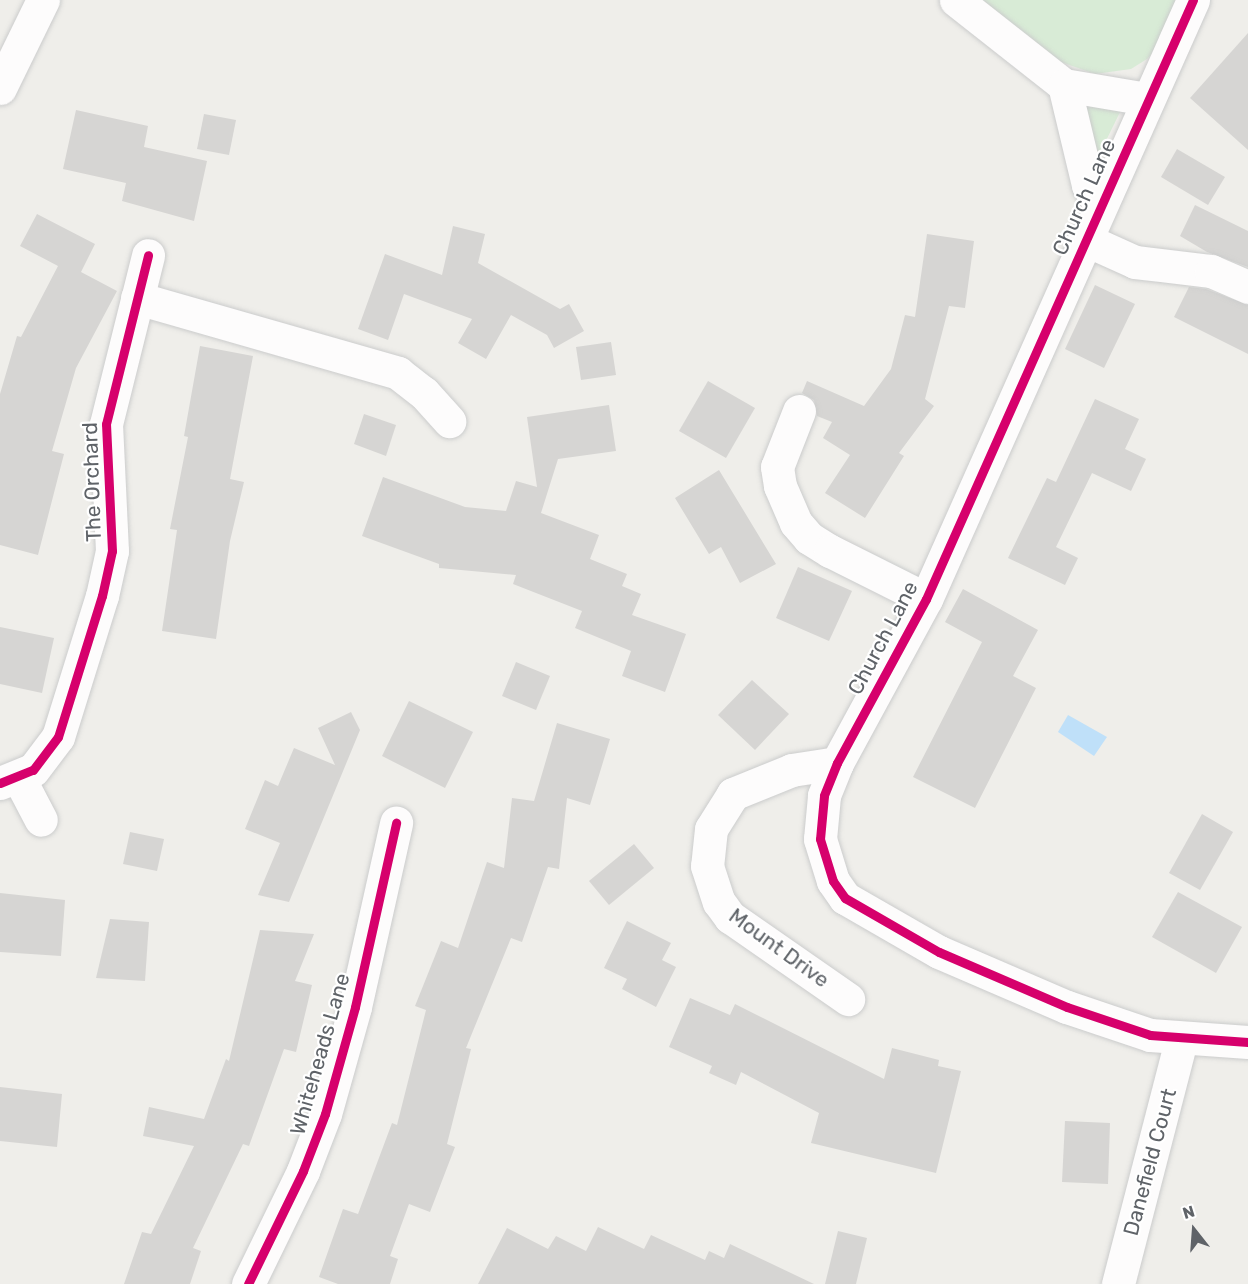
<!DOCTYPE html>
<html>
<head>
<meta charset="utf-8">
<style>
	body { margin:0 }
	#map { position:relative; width:1248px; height:1284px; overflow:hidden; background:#efeeea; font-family:Rubik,sans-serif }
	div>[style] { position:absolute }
	.green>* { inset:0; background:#d8ebd6 }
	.water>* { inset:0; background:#bfe0f9 }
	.building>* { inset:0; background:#d6d5d3 }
	.roads { filter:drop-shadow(0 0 2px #cbcccc) drop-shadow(0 0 2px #cbcccc) }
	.minor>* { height:33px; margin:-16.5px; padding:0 16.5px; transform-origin:16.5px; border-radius:16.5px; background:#fdfcfc }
	.tertiary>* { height:33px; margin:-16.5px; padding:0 16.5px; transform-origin:16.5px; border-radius:16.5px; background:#fdfcfc }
	.cycleway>* { height:9px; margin:-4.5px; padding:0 4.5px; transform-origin:4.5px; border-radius:4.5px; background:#d6006c }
	span { translate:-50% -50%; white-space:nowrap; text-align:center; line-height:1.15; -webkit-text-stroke:4.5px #fff; paint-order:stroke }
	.street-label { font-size:21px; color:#5f6368 }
	.north { position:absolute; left:1164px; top:1200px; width:60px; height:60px; -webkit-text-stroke:4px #fff; paint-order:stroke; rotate:343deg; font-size:16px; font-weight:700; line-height:24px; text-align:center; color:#5f6368 }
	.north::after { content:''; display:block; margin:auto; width:21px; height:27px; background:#5f6368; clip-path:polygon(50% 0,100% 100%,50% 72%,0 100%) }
</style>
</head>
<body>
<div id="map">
	<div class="green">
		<div style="clip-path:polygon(982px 0,1185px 0,1160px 45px,1147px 59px,1131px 69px,1095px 74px,1061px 62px)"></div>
		<div style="clip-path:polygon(1072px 105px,1122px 108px,1097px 159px)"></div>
	</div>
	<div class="water">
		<div style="clip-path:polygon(1068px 715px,1107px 737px,1094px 756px,1058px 732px)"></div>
	</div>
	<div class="building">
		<div style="clip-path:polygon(1248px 33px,1248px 150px,1190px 98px)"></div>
		<div style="clip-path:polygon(76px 110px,148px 126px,144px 147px,207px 161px,194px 221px,122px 201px,126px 183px,63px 169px)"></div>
		<div style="clip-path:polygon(204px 114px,236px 120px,229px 155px,197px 149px)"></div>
		<div style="clip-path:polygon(1177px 149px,1225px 177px,1208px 205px,1161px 177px)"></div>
		<div style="clip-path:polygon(1195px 205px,1248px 231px,1248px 267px,1207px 252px,1180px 236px)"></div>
		<div style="clip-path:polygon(37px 214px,95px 244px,81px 272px,117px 291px,76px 368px,52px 451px,64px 454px,38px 555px,0 545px,0 394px,17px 336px,21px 337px,58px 266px,20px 246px)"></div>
		<div style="clip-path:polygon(453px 226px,485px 234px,478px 263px,560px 309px,569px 304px,584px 331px,554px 348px,547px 335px,511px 315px,486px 359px,458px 343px,472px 319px,404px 294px,388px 340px,358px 329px,385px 254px,442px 275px)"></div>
		<div style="clip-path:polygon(927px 234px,974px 241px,965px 308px,949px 306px,925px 399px,934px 406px,899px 453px,904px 456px,865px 518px,825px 493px,850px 455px,823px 438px,832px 422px,817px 416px,814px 400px,802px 393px,807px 381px,864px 406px,891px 369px,905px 315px,915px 317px)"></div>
		<div style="clip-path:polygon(1095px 285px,1135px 304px,1104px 368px,1065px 349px)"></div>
		<div style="clip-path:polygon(1189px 287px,1206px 289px,1248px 305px,1248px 354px,1174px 317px)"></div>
		<div style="clip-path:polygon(611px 342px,616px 375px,581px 380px,576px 347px)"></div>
		<div style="clip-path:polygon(200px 346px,253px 356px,230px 479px,244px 482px,230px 541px,216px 639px,162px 631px,177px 530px,170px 529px,188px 437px,184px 436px)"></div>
		<div style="clip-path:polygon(708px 381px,755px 408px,726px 458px,679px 431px)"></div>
		<div style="clip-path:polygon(1095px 399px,1139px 419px,1125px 449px,1146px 459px,1131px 491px,1092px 473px,1056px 547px,1078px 558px,1065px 585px,1008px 558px,1047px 478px,1056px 482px)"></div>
		<div style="clip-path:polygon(609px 405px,616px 451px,558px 459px,541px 513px,599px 535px,590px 559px,627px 574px,622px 586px,641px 594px,632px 615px,686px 634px,665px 692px,622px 676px,631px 651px,575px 628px,582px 611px,513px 584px,516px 575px,439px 568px,439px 564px,362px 536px,383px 477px,465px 507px,506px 511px,516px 481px,537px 487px,527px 417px)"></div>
		<div style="clip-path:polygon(364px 414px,396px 425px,386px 456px,354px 444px)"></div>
		<div style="clip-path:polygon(719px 470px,776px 564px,740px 583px,721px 547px,709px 554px,675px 498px)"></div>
		<div style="clip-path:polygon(798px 567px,852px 591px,829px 641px,776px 618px)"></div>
		<div style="clip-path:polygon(963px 589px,1038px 630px,1013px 676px,1036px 688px,975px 808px,913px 777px,982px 642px,945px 622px)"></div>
		<div style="clip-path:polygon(0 627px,54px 638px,42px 693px,0 684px)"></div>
		<div style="clip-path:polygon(516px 662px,550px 676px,536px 710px,502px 696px)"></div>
		<div style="clip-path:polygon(752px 680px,789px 714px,755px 750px,718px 715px)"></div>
		<div style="clip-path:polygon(409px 701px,473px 732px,445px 788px,382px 756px)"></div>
		<div style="clip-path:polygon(351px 712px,360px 730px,289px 902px,258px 895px,280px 843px,245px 829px,265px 780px,278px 786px,294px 748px,335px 765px,318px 728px)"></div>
		<div style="clip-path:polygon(557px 723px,610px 739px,590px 805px,567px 798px,559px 869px,548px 867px,522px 942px,511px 938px,466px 1048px,471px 1049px,447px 1144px,455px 1147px,430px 1212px,409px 1204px,390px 1256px,398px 1259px,390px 1284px,338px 1284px,319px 1277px,343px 1209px,358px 1214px,392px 1123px,397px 1125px,426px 1010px,415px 1006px,441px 941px,458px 948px,487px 862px,504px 868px,512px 798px,534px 801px)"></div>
		<div style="clip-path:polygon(1202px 814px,1233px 832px,1200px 890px,1169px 873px)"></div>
		<div style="clip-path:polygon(130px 832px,164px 839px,157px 871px,123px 864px)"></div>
		<div style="clip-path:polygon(634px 844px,654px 868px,609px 905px,589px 881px)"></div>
		<div style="clip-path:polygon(1178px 892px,1242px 927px,1216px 973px,1152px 937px)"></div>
		<div style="clip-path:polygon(0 893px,65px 900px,61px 956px,0 952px)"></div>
		<div style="clip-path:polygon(110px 919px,149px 922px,145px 981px,96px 978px)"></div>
		<div style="clip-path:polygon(627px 921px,671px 943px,662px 960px,676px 967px,656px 1007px,622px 989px,627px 979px,604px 968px)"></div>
		<div style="clip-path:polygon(260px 930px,314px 934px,295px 981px,312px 985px,296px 1052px,284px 1049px,249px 1146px,243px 1144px,193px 1248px,201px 1251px,190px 1284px,124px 1284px,142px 1232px,151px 1234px,194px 1146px,143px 1136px,149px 1107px,204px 1119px,226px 1059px,229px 1061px)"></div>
		<div style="clip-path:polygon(690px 998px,730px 1015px,735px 1004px,884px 1079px,892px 1048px,939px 1060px,938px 1066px,961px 1071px,936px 1173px,811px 1143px,819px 1113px,741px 1072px,736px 1085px,709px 1073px,712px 1066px,669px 1047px)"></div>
		<div style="clip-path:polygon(0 1087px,62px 1094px,57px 1147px,0 1141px)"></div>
		<div style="clip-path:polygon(1065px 1121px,1110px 1123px,1108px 1184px,1062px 1182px)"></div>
		<div style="clip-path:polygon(598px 1227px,644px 1249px,651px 1235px,705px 1260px,709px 1251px,724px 1258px,730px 1244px,814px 1284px,478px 1284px,507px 1228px,548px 1249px,556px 1236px,586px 1251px)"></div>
		<div style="clip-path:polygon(838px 1231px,867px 1238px,856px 1284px,825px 1284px)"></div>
	</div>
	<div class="roads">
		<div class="minor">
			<div style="left:956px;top:0;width:137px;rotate:38.2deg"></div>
			<div style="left:1064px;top:85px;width:103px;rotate:76.5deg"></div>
			<div style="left:1088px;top:185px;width:23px;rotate:59deg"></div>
			<div style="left:1193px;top:0;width:656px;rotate:114.02deg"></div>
			<div style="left:926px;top:599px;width:187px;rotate:118.5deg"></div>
			<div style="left:837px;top:763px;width:35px;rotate:112deg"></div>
			<div style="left:824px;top:796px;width:43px;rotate:95.3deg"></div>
			<div style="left:820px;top:839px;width:44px;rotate:72.8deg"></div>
			<div style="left:833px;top:881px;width:21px;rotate:55deg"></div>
			<div style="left:845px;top:898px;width:108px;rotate:29.9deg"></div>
			<div style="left:939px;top:952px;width:139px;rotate:23.3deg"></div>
			<div style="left:1067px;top:1007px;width:88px;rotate:18.6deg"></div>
			<div style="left:1150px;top:1035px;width:98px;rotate:4.1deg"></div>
			<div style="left:1064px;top:85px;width:84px;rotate:9.6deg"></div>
			<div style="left:1084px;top:239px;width:56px;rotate:24.3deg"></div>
			<div style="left:1135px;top:262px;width:77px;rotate:6.8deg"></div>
			<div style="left:1211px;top:271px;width:40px;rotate:23.4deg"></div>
			<div style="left:137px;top:298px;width:272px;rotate:16deg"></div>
			<div style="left:398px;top:373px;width:33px;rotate:38deg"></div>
			<div style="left:424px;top:393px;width:38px;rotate:48deg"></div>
			<div style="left:799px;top:411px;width:60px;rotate:111.4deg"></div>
			<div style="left:777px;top:467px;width:19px;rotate:81deg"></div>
			<div style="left:780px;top:486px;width:40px;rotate:66.6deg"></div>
			<div style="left:796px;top:523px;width:20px;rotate:49deg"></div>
			<div style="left:809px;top:538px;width:25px;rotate:32deg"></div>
			<div style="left:830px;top:551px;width:107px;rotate:26.6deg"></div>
			<div style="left:837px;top:763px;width:46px;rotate:171.2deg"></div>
			<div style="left:792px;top:770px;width:64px;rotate:157.9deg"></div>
			<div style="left:733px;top:794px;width:41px;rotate:122.2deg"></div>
			<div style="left:711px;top:829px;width:37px;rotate:96deg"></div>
			<div style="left:707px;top:866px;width:38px;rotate:72deg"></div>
			<div style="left:719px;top:902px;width:19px;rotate:54deg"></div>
			<div style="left:730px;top:917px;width:144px;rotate:34.8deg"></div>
			<div style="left:19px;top:778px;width:47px;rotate:62.4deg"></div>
			<div style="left:0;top:783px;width:35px;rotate:-22deg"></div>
			<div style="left:33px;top:770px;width:41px;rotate:-52.9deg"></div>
			<div style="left:58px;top:737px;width:148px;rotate:-72.7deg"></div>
			<div style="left:102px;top:596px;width:46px;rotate:-77.5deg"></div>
			<div style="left:112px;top:551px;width:127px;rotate:-92.7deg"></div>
			<div style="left:106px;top:424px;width:174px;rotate:-76deg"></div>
			<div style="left:248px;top:1284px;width:126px;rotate:-64deg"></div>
			<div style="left:303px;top:1171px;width:61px;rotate:-68.9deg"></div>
			<div style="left:325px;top:1114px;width:111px;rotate:-74.3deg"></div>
			<div style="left:355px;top:1007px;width:189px;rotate:-77.4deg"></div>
			<div style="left:1118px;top:1284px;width:252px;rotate:-75.5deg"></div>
		</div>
		<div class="tertiary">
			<div style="left:0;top:88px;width:98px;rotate:-64deg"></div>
		</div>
	</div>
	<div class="cycleway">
		<div style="left:1193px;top:0;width:656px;rotate:114.02deg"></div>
		<div style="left:926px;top:599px;width:187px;rotate:118.5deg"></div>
		<div style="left:837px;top:763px;width:35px;rotate:112deg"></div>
		<div style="left:824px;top:796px;width:43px;rotate:95.3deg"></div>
		<div style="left:820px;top:839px;width:44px;rotate:72.8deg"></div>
		<div style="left:833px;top:881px;width:21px;rotate:55deg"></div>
		<div style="left:845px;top:898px;width:108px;rotate:29.9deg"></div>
		<div style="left:939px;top:952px;width:139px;rotate:23.3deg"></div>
		<div style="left:1067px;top:1007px;width:88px;rotate:18.6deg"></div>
		<div style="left:1150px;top:1035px;width:98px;rotate:4.1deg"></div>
		<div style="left:0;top:783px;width:35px;rotate:-22deg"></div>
		<div style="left:33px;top:770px;width:41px;rotate:-52.9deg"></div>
		<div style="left:58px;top:737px;width:148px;rotate:-72.7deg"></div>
		<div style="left:102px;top:596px;width:46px;rotate:-77.5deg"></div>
		<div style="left:112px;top:551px;width:127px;rotate:-92.7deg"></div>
		<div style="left:106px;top:424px;width:174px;rotate:-76deg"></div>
		<div style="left:248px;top:1284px;width:126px;rotate:-64deg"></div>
		<div style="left:303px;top:1171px;width:61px;rotate:-68.9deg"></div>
		<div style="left:325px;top:1114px;width:111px;rotate:-74.3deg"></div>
		<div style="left:355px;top:1007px;width:189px;rotate:-77.4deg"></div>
	</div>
	<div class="street-label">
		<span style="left:1084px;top:197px;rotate:-66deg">Church Lane</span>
		<span style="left:92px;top:482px;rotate:-92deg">The Orchard</span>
		<span style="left:883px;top:638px;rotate:-62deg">Church Lane</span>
		<span style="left:779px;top:948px;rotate:36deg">Mount Drive</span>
		<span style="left:320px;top:1054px;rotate:-74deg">Whiteheads Lane</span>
		<span style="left:1150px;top:1162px;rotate:-75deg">Danefield Court</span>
	</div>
	<div class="north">N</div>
</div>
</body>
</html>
